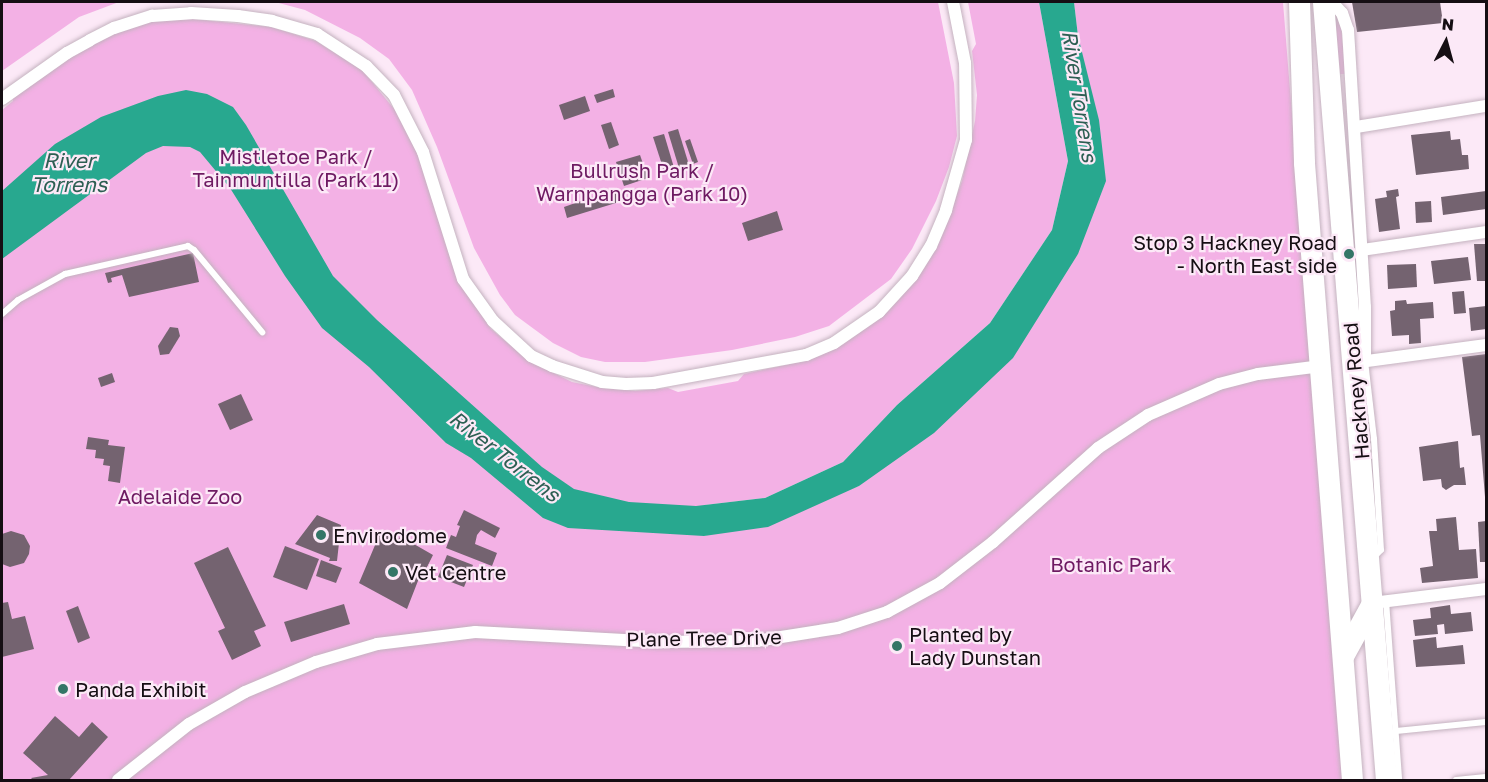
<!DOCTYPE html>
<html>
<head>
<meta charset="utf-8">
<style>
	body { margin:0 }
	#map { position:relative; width:1488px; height:782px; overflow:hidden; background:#fce9f7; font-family:"Golos Text",sans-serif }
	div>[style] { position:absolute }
	.green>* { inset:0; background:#f3b1e5 }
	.water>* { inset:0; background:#28a88f }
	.building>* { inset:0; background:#746370 }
	.roads { filter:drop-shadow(0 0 2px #c4b2bf) drop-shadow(0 0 2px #c4b2bf) }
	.service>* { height:6px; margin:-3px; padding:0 3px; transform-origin:3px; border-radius:3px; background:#fff }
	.minor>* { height:12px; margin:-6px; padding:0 6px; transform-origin:6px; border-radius:6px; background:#fff }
	.trunk>* { height:21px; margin:-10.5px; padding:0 10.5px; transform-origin:10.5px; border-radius:10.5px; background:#fff }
	.dots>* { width:16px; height:16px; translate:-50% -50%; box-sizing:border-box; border:3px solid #fce9f7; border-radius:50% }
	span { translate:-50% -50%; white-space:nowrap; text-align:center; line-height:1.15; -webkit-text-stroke:4.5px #fce9f7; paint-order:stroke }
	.park-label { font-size:20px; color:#6e1a62 }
	.poi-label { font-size:20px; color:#150e13 }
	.right { translate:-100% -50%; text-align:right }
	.left { translate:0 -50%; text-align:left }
	.street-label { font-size:20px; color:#150e13 }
	.water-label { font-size:21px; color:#2d5f53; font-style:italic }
	.frame { position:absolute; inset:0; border:3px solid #150e13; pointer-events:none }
	.north { position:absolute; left:1416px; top:12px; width:60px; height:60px; -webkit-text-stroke:4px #fce9f7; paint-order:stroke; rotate:6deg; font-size:16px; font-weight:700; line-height:24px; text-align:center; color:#150e13 }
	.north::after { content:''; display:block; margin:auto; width:21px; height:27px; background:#150e13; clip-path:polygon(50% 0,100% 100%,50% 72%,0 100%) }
</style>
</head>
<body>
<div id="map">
	<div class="green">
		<div style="clip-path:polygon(2px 2px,119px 2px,79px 17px,2px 71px)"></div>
		<div style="clip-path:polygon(275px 2px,938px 2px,954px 83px,957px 136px,949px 167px,936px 201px,912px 249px,891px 279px,829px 326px,795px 337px,732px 350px,645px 362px,605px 362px,581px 357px,553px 343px,515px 315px,500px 295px,474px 248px,437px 147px,412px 90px,389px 59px,360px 38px,305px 10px)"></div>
		<div style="clip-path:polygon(968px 2px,1039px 2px,1068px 161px,1052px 230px,990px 323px,897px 405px,843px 462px,765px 498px,705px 505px,704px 536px,859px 486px,1078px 254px,1078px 36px,1074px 2px,1283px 2px,1345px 780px,2px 780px,2px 110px,13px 101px,13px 96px,88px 44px,136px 24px,173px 17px,271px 27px,316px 41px,363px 71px,399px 115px,410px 133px,470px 298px,491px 329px,529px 361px,572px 382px,602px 388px,635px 391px,668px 388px,678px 392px,738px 381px,744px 374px,809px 360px,860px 332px,882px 315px,951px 210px,962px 181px,975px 121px,977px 95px,972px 51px,976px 44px)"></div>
		<div style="clip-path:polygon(1333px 10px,1341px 27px,1346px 74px,1340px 74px)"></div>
	</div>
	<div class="water">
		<div style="clip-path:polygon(1039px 2px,1074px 2px,1078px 36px,1099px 120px,1106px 181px,1078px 254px,1013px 358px,934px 433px,859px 486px,768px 527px,704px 536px,568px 528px,543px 518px,471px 458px,446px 443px,369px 367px,322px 328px,285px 276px,230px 188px,200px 152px,190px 147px,163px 146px,146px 153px,2px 259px,2px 191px,55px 144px,101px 117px,158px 96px,186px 90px,207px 94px,233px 107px,246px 125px,333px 276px,377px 320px,542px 467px,574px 489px,629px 502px,696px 506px,765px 498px,843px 462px,897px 405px,990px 323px,1052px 230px,1068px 161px)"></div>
	</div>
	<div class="building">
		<div style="clip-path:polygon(1352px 2px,1440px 2px,1443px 23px,1357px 32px)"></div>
		<div style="clip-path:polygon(613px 89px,615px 97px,597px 103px,594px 95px)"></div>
		<div style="clip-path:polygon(585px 96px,590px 111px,564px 120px,559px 105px)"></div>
		<div style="clip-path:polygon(611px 122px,619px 145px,609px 149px,601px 125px)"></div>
		<div style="clip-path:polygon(678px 129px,689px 165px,679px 168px,668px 132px)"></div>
		<div style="clip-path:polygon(1450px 131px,1451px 140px,1460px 139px,1462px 155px,1468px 155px,1469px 169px,1416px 175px,1411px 135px)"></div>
		<div style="clip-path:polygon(664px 134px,675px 171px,665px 174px,653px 137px)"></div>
		<div style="clip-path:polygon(690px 139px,698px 162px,693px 164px,685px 141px)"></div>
		<div style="clip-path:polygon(640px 155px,648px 178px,624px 186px,616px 162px)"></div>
		<div style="clip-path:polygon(615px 189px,619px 202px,567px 218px,564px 207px)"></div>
		<div style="clip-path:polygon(1398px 189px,1399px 196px,1396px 197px,1400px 229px,1379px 232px,1375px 199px,1387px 197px,1386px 191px)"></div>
		<div style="clip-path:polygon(1486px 191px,1486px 209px,1443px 215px,1441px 197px)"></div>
		<div style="clip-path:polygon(1431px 201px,1432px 222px,1416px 223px,1415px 202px)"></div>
		<div style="clip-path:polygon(777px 211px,783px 230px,748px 241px,742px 223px)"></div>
		<div style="clip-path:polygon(1474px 244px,1486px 244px,1486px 281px,1477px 281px)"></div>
		<div style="clip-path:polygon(193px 253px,199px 282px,129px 297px,122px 275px,111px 278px,112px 282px,108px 283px,105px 273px)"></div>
		<div style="clip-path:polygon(1468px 257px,1471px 280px,1434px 284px,1431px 261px)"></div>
		<div style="clip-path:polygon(1416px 264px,1417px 287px,1388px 289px,1387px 265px)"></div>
		<div style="clip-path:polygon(1464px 291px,1466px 313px,1454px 314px,1452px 292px)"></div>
		<div style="clip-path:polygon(1406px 300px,1407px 304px,1433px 302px,1434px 318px,1420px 319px,1421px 343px,1409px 344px,1409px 335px,1392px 336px,1390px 311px,1395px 310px,1395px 301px)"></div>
		<div style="clip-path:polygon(1486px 306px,1486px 329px,1471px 331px,1469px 308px)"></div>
		<div style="clip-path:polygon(170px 327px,178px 328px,180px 336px,169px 354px,160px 355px,158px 346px)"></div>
		<div style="clip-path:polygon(1486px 354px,1486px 497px,1485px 497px,1480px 435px,1472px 436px,1462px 357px)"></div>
		<div style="clip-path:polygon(112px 373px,115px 382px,101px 387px,98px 378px)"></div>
		<div style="clip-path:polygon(241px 394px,253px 420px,230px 430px,218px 404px)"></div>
		<div style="clip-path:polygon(88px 437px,109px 440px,108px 445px,125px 447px,120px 483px,108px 481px,110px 466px,103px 465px,104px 459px,95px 458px,96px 450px,86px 449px)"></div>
		<div style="clip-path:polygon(1458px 441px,1460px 468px,1464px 467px,1466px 485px,1454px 485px,1446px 490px,1442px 487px,1441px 479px,1423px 481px,1419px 447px)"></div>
		<div style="clip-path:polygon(464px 510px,500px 528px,495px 538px,481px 530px,477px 535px,475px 544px,497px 553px,492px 566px,446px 548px,451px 535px,456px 537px,460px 526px,457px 525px)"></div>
		<div style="clip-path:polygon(317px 515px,341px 525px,337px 561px,329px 561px,330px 558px,295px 544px)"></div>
		<div style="clip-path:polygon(1456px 517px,1459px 550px,1476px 549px,1478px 578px,1422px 583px,1420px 568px,1433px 566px,1429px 531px,1437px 531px,1436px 519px)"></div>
		<div style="clip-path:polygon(1486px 521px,1486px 562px,1480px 562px,1478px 522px)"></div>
		<div style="clip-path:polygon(11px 531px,24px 535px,30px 546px,29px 554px,24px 563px,10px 567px,2px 564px,2px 534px)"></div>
		<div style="clip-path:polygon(381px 531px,399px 539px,400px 536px,433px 555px,426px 569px,423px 568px,407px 609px,359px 583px)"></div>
		<div style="clip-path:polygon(285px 546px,319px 559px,307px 590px,273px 577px)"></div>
		<div style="clip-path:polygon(228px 547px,266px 626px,254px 631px,261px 646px,232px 660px,218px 631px,225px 628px,194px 563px)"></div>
		<div style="clip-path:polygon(447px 555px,473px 565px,464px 587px,438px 577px)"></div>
		<div style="clip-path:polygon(321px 560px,342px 568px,336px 583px,316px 576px)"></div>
		<div style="clip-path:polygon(8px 602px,12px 619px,25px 616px,34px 649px,2px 657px,2px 603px)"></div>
		<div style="clip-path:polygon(344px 604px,350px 624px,291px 642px,284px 622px)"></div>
		<div style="clip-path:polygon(1450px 605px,1451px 614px,1471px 612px,1473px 631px,1445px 634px,1444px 624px,1437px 625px,1438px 634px,1415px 636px,1413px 620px,1431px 618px,1430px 608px)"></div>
		<div style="clip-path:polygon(78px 606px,90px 638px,78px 643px,66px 611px)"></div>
		<div style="clip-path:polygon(1436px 637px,1437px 648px,1463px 645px,1465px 664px,1416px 667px,1413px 640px)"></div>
		<div style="clip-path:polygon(55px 716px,79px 737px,92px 722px,108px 737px,69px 780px,33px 780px,31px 778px,48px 775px,23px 753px)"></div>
	</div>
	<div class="roads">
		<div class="service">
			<div style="left:2px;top:314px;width:21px;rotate:-41deg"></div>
			<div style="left:18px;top:300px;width:54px;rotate:-29deg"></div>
			<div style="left:65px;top:274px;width:126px;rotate:-12.8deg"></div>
			<div style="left:188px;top:246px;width:7px;rotate:34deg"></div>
			<div style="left:194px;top:250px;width:107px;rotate:50.3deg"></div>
			<div style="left:1365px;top:361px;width:79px;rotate:83.4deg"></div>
			<div style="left:1374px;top:439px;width:111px;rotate:86.4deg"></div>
			<div style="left:1381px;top:550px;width:13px;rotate:135deg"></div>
			<div style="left:1386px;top:601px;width:179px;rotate:85.8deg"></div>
			<div style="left:1396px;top:731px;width:90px;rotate:-5.7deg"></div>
			<div style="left:1456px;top:780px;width:30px;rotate:-6deg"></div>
		</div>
		<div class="minor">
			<div style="left:1332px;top:2px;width:15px;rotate:48deg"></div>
			<div style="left:1342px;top:13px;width:18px;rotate:71deg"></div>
			<div style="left:1348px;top:30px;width:278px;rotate:86.5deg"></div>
			<div style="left:1365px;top:307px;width:53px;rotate:90deg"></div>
			<div style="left:2px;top:99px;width:80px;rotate:-35.3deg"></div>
			<div style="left:67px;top:53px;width:26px;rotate:-29deg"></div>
			<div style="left:90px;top:40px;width:27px;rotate:-27deg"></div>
			<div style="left:114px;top:28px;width:40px;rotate:-18deg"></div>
			<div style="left:152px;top:16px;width:39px;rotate:-4deg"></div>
			<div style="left:191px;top:13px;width:47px;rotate:3.7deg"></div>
			<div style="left:238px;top:16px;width:34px;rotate:8deg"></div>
			<div style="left:272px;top:21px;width:47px;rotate:16.1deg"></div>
			<div style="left:317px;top:34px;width:59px;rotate:33.1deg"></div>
			<div style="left:366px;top:66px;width:40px;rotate:46deg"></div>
			<div style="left:394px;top:95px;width:64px;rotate:63deg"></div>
			<div style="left:423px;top:152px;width:133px;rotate:72.5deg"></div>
			<div style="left:463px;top:279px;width:52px;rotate:54.5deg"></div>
			<div style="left:493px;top:321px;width:52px;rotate:42.6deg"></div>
			<div style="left:531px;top:356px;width:23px;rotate:25deg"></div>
			<div style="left:552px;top:366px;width:52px;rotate:17.7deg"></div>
			<div style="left:602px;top:382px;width:24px;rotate:5deg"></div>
			<div style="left:626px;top:384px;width:27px;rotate:-2deg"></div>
			<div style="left:653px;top:383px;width:156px;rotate:-10.4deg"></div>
			<div style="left:806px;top:355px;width:30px;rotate:-23deg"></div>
			<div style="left:834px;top:343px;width:55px;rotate:-34.6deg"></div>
			<div style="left:879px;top:312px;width:49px;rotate:-47.5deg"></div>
			<div style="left:912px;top:276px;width:36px;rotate:-58deg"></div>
			<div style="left:931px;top:246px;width:39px;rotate:-67deg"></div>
			<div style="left:946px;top:210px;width:73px;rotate:-74.1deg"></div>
			<div style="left:966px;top:140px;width:77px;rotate:-90.7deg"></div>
			<div style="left:965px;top:63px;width:62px;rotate:-101.1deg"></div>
			<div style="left:1356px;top:127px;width:132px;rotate:-9.2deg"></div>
			<div style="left:1362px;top:250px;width:125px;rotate:-8.3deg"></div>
			<div style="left:1360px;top:362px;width:127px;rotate:-7.7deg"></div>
			<div style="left:1372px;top:603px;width:115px;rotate:-7deg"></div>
			<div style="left:118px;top:780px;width:90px;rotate:-38.3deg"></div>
			<div style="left:189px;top:724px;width:64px;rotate:-29.7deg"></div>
			<div style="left:245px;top:692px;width:77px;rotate:-22.9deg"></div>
			<div style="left:316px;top:662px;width:64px;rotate:-16.4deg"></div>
			<div style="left:377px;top:644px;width:99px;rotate:-7deg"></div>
			<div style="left:475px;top:632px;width:182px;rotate:3.1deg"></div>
			<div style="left:657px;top:642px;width:99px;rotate:-0.6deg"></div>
			<div style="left:756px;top:641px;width:83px;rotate:-9deg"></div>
			<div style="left:838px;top:628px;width:52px;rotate:-18.1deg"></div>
			<div style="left:887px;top:612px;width:60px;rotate:-28.7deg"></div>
			<div style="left:940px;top:583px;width:67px;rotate:-37.7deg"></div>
			<div style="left:993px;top:542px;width:141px;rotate:-41.8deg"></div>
			<div style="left:1098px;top:448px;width:60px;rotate:-33.4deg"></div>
			<div style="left:1148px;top:415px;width:77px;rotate:-23.6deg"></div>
			<div style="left:1219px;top:384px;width:40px;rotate:-14.4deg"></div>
			<div style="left:1258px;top:374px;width:64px;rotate:-7.2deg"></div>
		</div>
		<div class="trunk">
			<div style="left:1299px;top:2px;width:161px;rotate:88.2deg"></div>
			<div style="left:1304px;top:163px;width:619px;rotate:85.55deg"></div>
			<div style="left:1323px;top:2px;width:781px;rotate:85.37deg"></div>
			<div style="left:1343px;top:656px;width:60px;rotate:-61.3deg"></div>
		</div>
	</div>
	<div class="dots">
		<div style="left:1349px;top:254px;background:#347667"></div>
		<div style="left:321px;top:535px;background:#347667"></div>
		<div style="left:393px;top:572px;background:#347667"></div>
		<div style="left:897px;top:646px;background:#347667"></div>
		<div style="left:63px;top:689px;background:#347667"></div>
	</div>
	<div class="park-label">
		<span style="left:296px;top:168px">Mistletoe Park /<br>Tainmuntilla (Park 11)</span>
		<span style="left:642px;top:182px">Bullrush Park /<br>Warnpangga (Park 10)</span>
		<span style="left:180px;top:496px">Adelaide Zoo</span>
		<span style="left:1111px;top:564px">Botanic Park</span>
	</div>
	<div class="poi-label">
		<span class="right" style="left:1337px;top:254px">Stop 3 Hackney Road<br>- North East side</span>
		<span class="left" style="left:333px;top:535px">Envirodome</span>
		<span class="left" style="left:405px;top:572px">Vet Centre</span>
		<span class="left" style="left:909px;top:646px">Planted by<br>Lady Dunstan</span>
		<span class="left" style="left:75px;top:689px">Panda Exhibit</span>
	</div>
	<div class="street-label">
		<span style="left:1356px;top:391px;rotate:-95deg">Hackney Road</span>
		<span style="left:704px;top:638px;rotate:-1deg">Plane Tree Drive</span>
	</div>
	<div class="water-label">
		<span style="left:1080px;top:96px;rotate:81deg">River Torrens</span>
		<span style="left:69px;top:172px">River<br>Torrens</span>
		<span style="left:505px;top:456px;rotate:38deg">River Torrens</span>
	</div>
	<div class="frame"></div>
	<div class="north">N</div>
</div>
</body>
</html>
